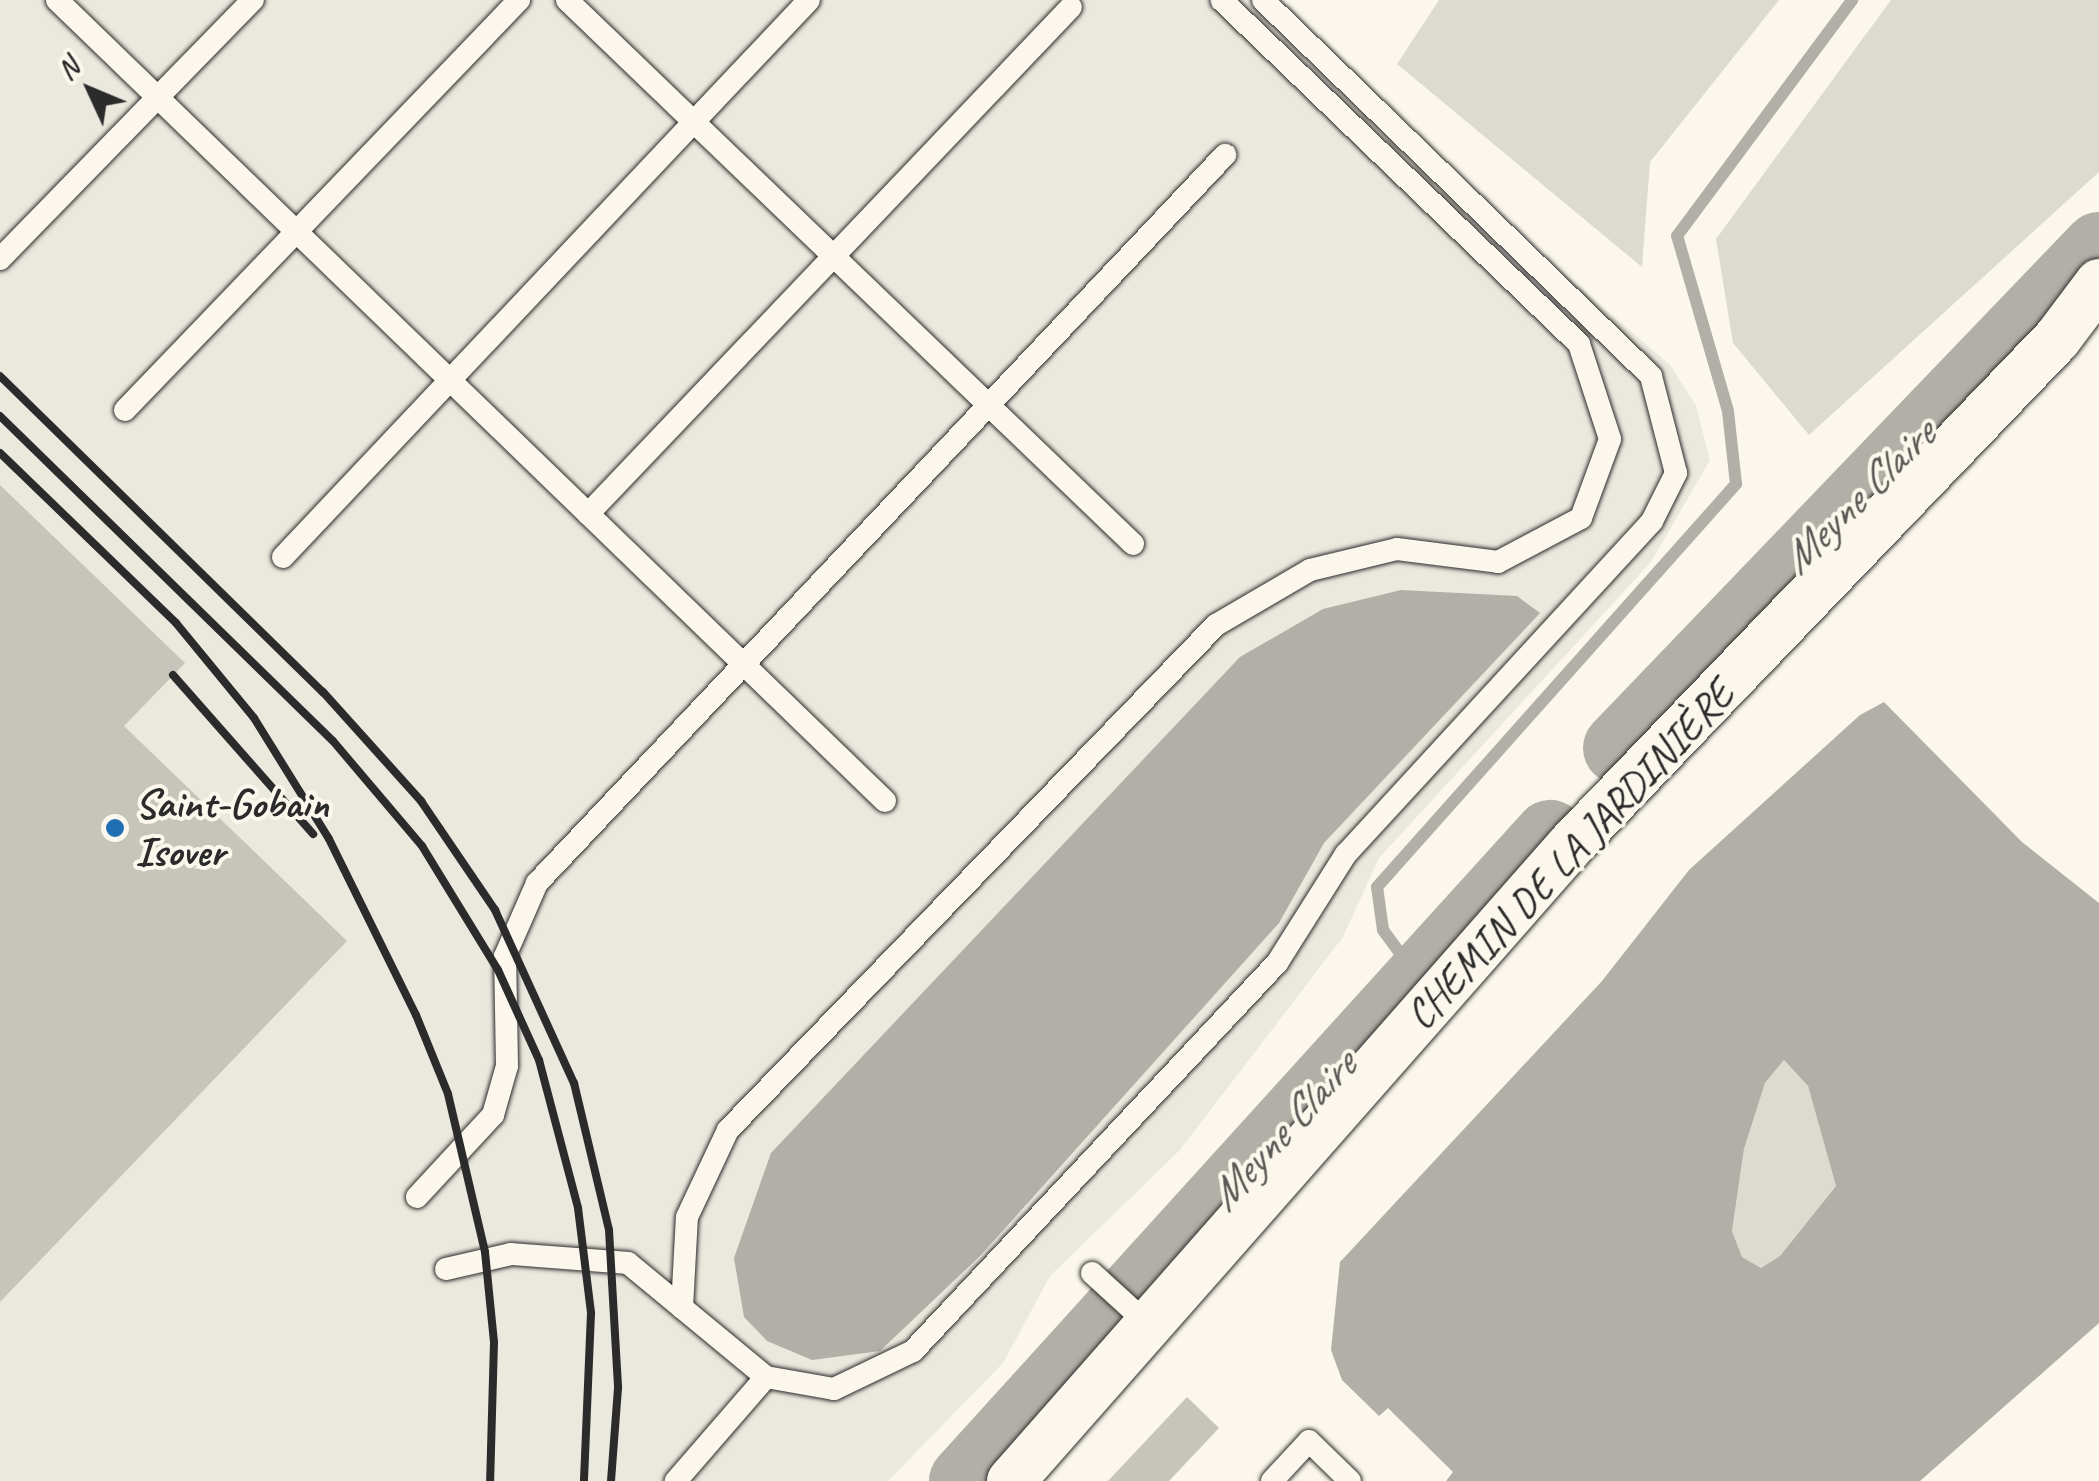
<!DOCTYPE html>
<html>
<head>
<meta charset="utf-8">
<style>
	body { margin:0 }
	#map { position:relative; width:2099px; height:1481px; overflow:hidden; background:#fbf7ec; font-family:Caveat,sans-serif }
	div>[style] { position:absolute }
	.built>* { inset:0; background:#ebe8de }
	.green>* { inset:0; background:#dddad0 }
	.water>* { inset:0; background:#b1afa7 }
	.stream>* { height:12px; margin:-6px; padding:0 6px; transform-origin:6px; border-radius:6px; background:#b1afa7 }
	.river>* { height:72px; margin:-36px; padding:0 36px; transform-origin:36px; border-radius:36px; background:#b1afa7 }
	.building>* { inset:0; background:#c7c4bc }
	.roads { filter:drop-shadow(0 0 2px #2b2b2b) drop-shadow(0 0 2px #2b2b2b) }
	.lane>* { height:22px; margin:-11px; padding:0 11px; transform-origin:11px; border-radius:11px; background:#fbf7ec }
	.street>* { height:48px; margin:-24px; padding:0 24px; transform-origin:24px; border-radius:24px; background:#fbf7ec }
	.rail>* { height:8px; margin:-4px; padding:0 4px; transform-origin:4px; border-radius:4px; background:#2b2b2b }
	.dots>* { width:28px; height:28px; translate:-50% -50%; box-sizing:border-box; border:5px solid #fbf7ec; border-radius:50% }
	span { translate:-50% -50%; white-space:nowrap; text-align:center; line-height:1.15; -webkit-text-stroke:8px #fbf7ec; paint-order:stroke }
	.poi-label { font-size:42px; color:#2b2b2b; font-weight:700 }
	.left { translate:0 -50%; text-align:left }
	.street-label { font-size:42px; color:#2b2b2b }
	.water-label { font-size:45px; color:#5a5956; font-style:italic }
	.north { position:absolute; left:40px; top:40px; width:100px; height:100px; -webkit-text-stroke:8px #fbf7ec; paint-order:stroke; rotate:314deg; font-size:28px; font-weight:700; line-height:40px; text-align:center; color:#2b2b2b }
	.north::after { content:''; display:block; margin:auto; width:35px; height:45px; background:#2b2b2b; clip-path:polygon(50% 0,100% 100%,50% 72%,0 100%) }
</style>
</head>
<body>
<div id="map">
	<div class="built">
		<div style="clip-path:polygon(0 0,1266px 0,1405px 138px,1670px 365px,1696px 406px,1710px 460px,1651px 562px,1379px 858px,1343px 937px,1179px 1151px,1050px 1276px,1003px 1363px,888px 1481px,0 1481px)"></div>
	</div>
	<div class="green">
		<div style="clip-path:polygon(1439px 0,1779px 0,1650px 162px,1642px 267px,1397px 64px)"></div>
		<div style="clip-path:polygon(1891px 0,2099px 0,2099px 172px,1809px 435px,1733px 343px,1716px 239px)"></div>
		<div style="clip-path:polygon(1784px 1060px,1808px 1086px,1836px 1186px,1780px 1256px,1761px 1268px,1742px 1257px,1732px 1231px,1744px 1149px,1765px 1083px)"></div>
	</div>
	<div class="water">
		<div style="clip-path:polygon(1401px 590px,1517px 596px,1540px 613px,1324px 843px,1279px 923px,981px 1255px,880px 1351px,812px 1360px,767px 1341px,744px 1317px,734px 1258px,771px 1153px,1240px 657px,1323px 609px)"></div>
		<div style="clip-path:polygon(evenodd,1884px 702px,2022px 842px,2099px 903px,2099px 1323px,1920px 1481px,1446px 1481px,1453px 1472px,1388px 1408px,1379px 1416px,1342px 1380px,1331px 1350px,1340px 1262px,1602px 981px,1689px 870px,1860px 715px,1884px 702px,1784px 1060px,1808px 1086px,1836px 1186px,1780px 1256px,1761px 1268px,1742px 1257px,1732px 1231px,1744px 1149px,1765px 1083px,1784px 1060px)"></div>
	</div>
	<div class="stream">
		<div style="left:1419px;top:979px;width:61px;rotate:-126.3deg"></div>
		<div style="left:1383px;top:930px;width:43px;rotate:-97.9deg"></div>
		<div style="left:1377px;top:887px;width:540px;rotate:-48.3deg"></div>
		<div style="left:1736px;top:484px;width:73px;rotate:-96.3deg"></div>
		<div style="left:1728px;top:411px;width:182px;rotate:-106.2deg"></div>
		<div style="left:1677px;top:236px;width:294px;rotate:-53.4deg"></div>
	</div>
	<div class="river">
		<div style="left:1619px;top:748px;width:693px;rotate:-46.17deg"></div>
		<div style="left:965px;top:1481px;width:871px;rotate:-47.79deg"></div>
	</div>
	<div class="building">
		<div style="clip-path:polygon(0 485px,185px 663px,124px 726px,347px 941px,0 1302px)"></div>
		<div style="clip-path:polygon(1187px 1397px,1219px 1428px,1169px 1481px,1108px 1481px)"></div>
	</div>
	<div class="roads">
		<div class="lane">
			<div style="left:57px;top:0;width:1152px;rotate:44.05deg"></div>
			<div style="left:567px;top:0;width:785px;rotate:43.86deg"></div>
			<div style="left:0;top:259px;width:362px;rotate:-45.7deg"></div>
			<div style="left:125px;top:410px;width:569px;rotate:-46.14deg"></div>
			<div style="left:588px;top:514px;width:700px;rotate:-46.39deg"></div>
			<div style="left:283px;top:557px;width:766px;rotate:-46.64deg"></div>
			<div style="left:417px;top:1197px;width:112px;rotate:-47.2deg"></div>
			<div style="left:493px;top:1115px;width:51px;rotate:-74.1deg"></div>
			<div style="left:507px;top:1066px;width:110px;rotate:-91deg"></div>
			<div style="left:505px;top:956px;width:80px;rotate:-66.3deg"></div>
			<div style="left:537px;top:883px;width:1002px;rotate:-46.62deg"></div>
			<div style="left:446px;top:1269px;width:67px;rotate:-13deg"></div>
			<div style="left:511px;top:1254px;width:117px;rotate:4.4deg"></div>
			<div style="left:628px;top:1263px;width:179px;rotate:39.6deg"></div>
			<div style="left:766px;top:1377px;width:138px;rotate:130.9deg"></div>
			<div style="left:1092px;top:1273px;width:77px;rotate:42.4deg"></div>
			<div style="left:682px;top:1308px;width:91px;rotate:-86.9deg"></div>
			<div style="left:687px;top:1217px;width:96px;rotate:-64.8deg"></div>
			<div style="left:728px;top:1130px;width:702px;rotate:-45.98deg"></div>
			<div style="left:1216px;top:625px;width:109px;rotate:-30.3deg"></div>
			<div style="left:1310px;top:570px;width:89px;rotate:-13.6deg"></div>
			<div style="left:1397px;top:549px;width:102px;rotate:7.3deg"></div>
			<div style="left:1498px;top:562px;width:94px;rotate:-27.9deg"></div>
			<div style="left:1581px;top:518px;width:84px;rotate:-69.8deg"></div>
			<div style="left:1610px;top:439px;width:100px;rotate:-108.1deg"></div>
			<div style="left:1579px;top:344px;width:496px;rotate:-136.1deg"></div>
			<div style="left:766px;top:1377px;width:69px;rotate:10deg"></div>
			<div style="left:834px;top:1389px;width:88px;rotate:-25.7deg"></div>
			<div style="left:913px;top:1351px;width:532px;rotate:-46.83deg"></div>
			<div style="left:1277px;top:963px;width:129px;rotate:-57.7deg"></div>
			<div style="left:1346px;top:854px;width:452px;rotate:-47.4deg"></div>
			<div style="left:1652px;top:521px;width:54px;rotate:-63.4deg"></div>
			<div style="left:1676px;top:473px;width:100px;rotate:-104.5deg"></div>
			<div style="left:1651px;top:376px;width:540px;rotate:-135.9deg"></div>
			<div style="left:1272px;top:1481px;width:54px;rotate:-47.2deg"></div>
			<div style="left:1309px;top:1441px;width:57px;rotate:44.3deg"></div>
		</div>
		<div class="street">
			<div style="left:1011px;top:1481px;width:847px;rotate:-48.64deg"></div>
			<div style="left:1571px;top:845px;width:702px;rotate:-46.16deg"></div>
			<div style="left:2057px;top:339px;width:70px;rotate:-53.1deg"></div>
		</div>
	</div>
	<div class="rail">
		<div style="left:0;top:376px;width:452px;rotate:44.4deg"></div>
		<div style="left:323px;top:692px;width:147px;rotate:48deg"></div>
		<div style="left:421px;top:801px;width:132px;rotate:55.8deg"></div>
		<div style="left:495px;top:910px;width:190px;rotate:65.5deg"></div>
		<div style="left:574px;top:1083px;width:151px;rotate:76.6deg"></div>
		<div style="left:609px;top:1230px;width:158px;rotate:86.7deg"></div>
		<div style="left:618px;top:1388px;width:93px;rotate:94.3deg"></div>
		<div style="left:0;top:416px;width:465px;rotate:44.3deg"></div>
		<div style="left:333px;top:741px;width:138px;rotate:49.7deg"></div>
		<div style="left:422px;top:846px;width:145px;rotate:58.5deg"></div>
		<div style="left:498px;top:970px;width:99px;rotate:65.5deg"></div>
		<div style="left:539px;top:1060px;width:153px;rotate:75.2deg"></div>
		<div style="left:578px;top:1208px;width:106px;rotate:82.9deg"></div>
		<div style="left:591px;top:1313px;width:168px;rotate:92.4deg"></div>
		<div style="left:0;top:453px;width:245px;rotate:44deg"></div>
		<div style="left:176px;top:623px;width:123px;rotate:50.6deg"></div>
		<div style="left:254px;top:718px;width:142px;rotate:58.2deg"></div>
		<div style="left:329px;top:839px;width:196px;rotate:63.7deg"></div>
		<div style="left:416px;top:1015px;width:85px;rotate:67.9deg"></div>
		<div style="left:448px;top:1094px;width:162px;rotate:76.8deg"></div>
		<div style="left:485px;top:1252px;width:90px;rotate:84.3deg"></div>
		<div style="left:494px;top:1342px;width:139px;rotate:91.6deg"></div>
		<div style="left:173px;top:675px;width:212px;rotate:48.6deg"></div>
	</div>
	<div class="dots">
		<div style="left:115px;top:828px;background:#1f6fb2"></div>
	</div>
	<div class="poi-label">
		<span class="left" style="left:135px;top:828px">Saint-Gobain<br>Isover</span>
	</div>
	<div class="street-label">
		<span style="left:1570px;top:855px;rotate:-47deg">CHEMIN DE LA JARDINIÈRE</span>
	</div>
	<div class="water-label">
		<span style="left:1858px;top:497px;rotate:-45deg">Meyne Claire</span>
		<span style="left:1282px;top:1131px;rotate:-48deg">Meyne Claire</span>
	</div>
	<div class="north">N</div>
</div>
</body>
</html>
